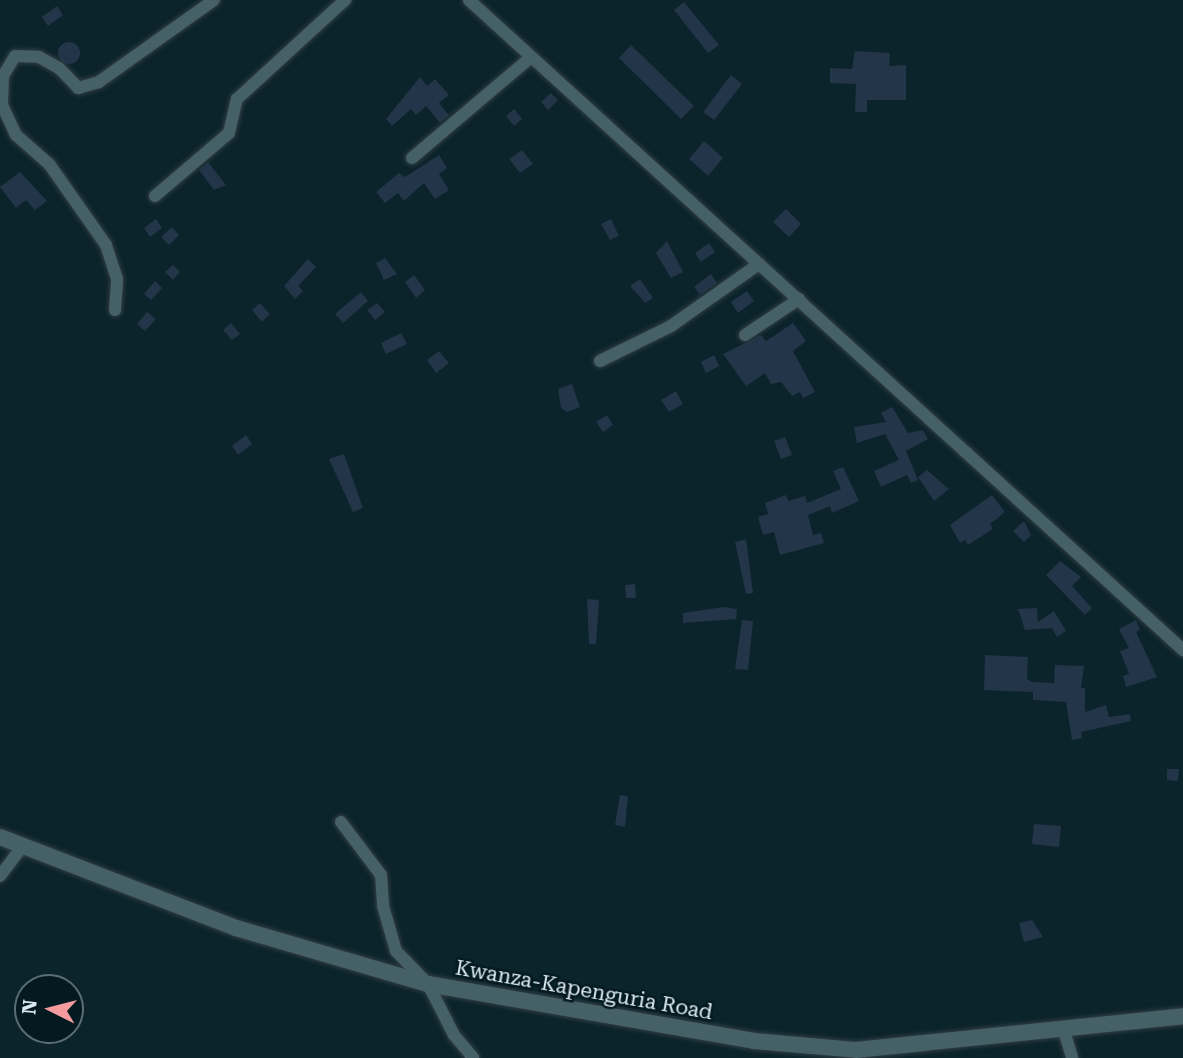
<!DOCTYPE html>
<html>
<head>
<meta charset="utf-8">
<style>
	body { margin:0 }
	#map { position:relative; width:1183px; height:1058px; overflow:hidden; background:#0b242b; font-family:"Roboto Serif",serif }
	div>[style] { position:absolute }
	.building>* { inset:0; background:#223549 }
	.round { border-radius:50% }
	.roads { filter:drop-shadow(0 0 2px #303e43) drop-shadow(0 0 2px #303e43) }
	.minor>* { height:12px; margin:-6px; padding:0 6px; transform-origin:6px; border-radius:6px; background:#466068 }
	.tertiary>* { height:16px; margin:-8px; padding:0 8px; transform-origin:8px; border-radius:8px; background:#466068 }
	span { translate:-50% -50%; white-space:nowrap; text-align:center; line-height:1.15; -webkit-text-stroke:5px #031a21; paint-order:stroke }
	.street-label { font-size:21px; color:#dceaef }
	.north { position:absolute; left:14px; top:974px; width:70px; height:70px; box-sizing:border-box; background:#031a21; border:2px solid #5a6d73; border-radius:50%; rotate:276deg; font-size:19px; font-weight:700; line-height:28px; text-align:center; color:#dceaef }
	.north::after { content:''; display:block; margin:auto; width:24px; height:32px; background:#f59b9e; clip-path:polygon(50% 0,100% 100%,50% 72%,0 100%) }
</style>
</head>
<body>
<div id="map">
	<div class="building">
		<div style="clip-path:polygon(684px 2px,719px 45px,708px 53px,674px 10px)"></div>
		<div style="clip-path:polygon(57px 6px,63px 15px,48px 26px,42px 17px)"></div>
		<div class="round" style="left:58px;top:42px;width:22px;height:22px"></div>
		<div style="clip-path:polygon(631px 45px,694px 106px,681px 119px,619px 58px)"></div>
		<div style="clip-path:polygon(855px 51px,890px 53px,889px 66px,906px 65px,906px 100px,867px 100px,867px 112px,855px 112px,856px 84px,830px 83px,830px 68px,852px 69px)"></div>
		<div style="clip-path:polygon(731px 75px,742px 84px,714px 120px,703px 112px)"></div>
		<div style="clip-path:polygon(420px 77px,427px 86px,435px 79px,449px 95px,439px 103px,449px 115px,440px 123px,426px 106px,416px 115px,411px 109px,392px 126px,386px 119px)"></div>
		<div style="clip-path:polygon(551px 93px,558px 100px,548px 110px,541px 102px)"></div>
		<div style="clip-path:polygon(514px 109px,522px 119px,514px 126px,506px 116px)"></div>
		<div style="clip-path:polygon(704px 141px,723px 158px,708px 176px,689px 159px)"></div>
		<div style="clip-path:polygon(522px 150px,533px 164px,520px 173px,509px 159px)"></div>
		<div style="clip-path:polygon(439px 155px,447px 168px,439px 174px,449px 190px,435px 199px,424px 183px,404px 201px,398px 193px,385px 203px,376px 192px,399px 173px,405px 177px)"></div>
		<div style="clip-path:polygon(208px 162px,226px 185px,214px 190px,199px 170px)"></div>
		<div style="clip-path:polygon(20px 172px,47px 201px,35px 210px,26px 200px,16px 208px,0 187px)"></div>
		<div style="clip-path:polygon(786px 209px,801px 224px,789px 237px,773px 222px)"></div>
		<div style="clip-path:polygon(156px 219px,162px 228px,150px 237px,144px 228px)"></div>
		<div style="clip-path:polygon(611px 219px,619px 236px,610px 240px,601px 224px)"></div>
		<div style="clip-path:polygon(172px 227px,179px 235px,169px 245px,161px 237px)"></div>
		<div style="clip-path:polygon(667px 241px,683px 272px,671px 278px,656px 253px)"></div>
		<div style="clip-path:polygon(709px 243px,715px 252px,701px 262px,695px 253px)"></div>
		<div style="clip-path:polygon(385px 258px,397px 274px,384px 280px,376px 263px)"></div>
		<div style="clip-path:polygon(308px 259px,316px 267px,298px 286px,303px 291px,295px 299px,284px 286px)"></div>
		<div style="clip-path:polygon(173px 265px,180px 272px,173px 280px,165px 272px)"></div>
		<div style="clip-path:polygon(711px 274px,717px 283px,700px 295px,694px 287px)"></div>
		<div style="clip-path:polygon(414px 275px,425px 290px,416px 298px,405px 282px)"></div>
		<div style="clip-path:polygon(640px 279px,653px 298px,645px 303px,630px 286px)"></div>
		<div style="clip-path:polygon(155px 281px,162px 288px,151px 300px,144px 294px)"></div>
		<div style="clip-path:polygon(747px 291px,754px 301px,738px 313px,731px 302px)"></div>
		<div style="clip-path:polygon(361px 292px,368px 301px,343px 323px,335px 314px)"></div>
		<div style="clip-path:polygon(260px 303px,270px 314px,262px 322px,252px 310px)"></div>
		<div style="clip-path:polygon(377px 303px,385px 312px,375px 320px,367px 310px)"></div>
		<div style="clip-path:polygon(147px 312px,156px 319px,145px 331px,137px 324px)"></div>
		<div style="clip-path:polygon(231px 323px,240px 334px,232px 340px,223px 330px)"></div>
		<div style="clip-path:polygon(793px 323px,806px 341px,793px 351px,815px 392px,803px 398px,800px 392px,792px 396px,781px 382px,771px 384px,765px 373px,746px 386px,723px 354px,761px 335px,766px 341px)"></div>
		<div style="clip-path:polygon(401px 333px,407px 344px,386px 354px,381px 343px)"></div>
		<div style="clip-path:polygon(439px 351px,449px 363px,436px 373px,427px 360px)"></div>
		<div style="clip-path:polygon(714px 355px,719px 366px,706px 373px,701px 362px)"></div>
		<div style="clip-path:polygon(572px 384px,580px 407px,567px 412px,561px 408px,558px 389px)"></div>
		<div style="clip-path:polygon(676px 391px,683px 404px,669px 412px,661px 400px)"></div>
		<div style="clip-path:polygon(892px 407px,908px 433px,923px 430px,928px 439px,906px 451px,918px 480px,911px 483px,907px 475px,881px 487px,874px 471px,899px 460px,885px 434px,857px 443px,854px 427px,886px 422px,881px 413px)"></div>
		<div style="clip-path:polygon(607px 415px,613px 425px,603px 432px,596px 422px)"></div>
		<div style="clip-path:polygon(246px 435px,252px 444px,238px 455px,232px 446px)"></div>
		<div style="clip-path:polygon(785px 437px,792px 455px,781px 459px,774px 441px)"></div>
		<div style="clip-path:polygon(344px 454px,363px 508px,353px 512px,329px 459px)"></div>
		<div style="clip-path:polygon(843px 467px,859px 501px,832px 513px,830px 506px,808px 515px,813px 535px,821px 533px,824px 543px,780px 555px,774px 532px,763px 535px,758px 517px,768px 514px,765px 503px,786px 495px,788px 501px,805px 496px,807px 503px,841px 489px,833px 471px)"></div>
		<div style="clip-path:polygon(927px 470px,949px 489px,934px 501px,918px 477px)"></div>
		<div style="clip-path:polygon(992px 495px,1005px 512px,990px 524px,993px 529px,968px 545px,965px 540px,960px 543px,950px 525px)"></div>
		<div style="clip-path:polygon(1024px 521px,1031px 535px,1024px 542px,1013px 531px)"></div>
		<div style="clip-path:polygon(746px 539px,753px 593px,746px 594px,735px 542px)"></div>
		<div style="clip-path:polygon(1060px 561px,1081px 577px,1072px 586px,1092px 608px,1085px 615px,1046px 575px)"></div>
		<div style="clip-path:polygon(635px 584px,636px 598px,626px 598px,625px 585px)"></div>
		<div style="clip-path:polygon(587px 599px,599px 600px,596px 644px,589px 644px)"></div>
		<div style="clip-path:polygon(723px 607px,737px 609px,736px 619px,683px 623px,683px 613px)"></div>
		<div style="clip-path:polygon(1037px 608px,1038px 622px,1054px 611px,1066px 631px,1057px 637px,1052px 628px,1025px 630px,1018px 609px)"></div>
		<div style="clip-path:polygon(742px 620px,753px 621px,748px 670px,735px 669px)"></div>
		<div style="clip-path:polygon(1136px 620px,1140px 630px,1136px 632px,1157px 677px,1126px 687px,1123px 676px,1129px 674px,1120px 651px,1129px 648px,1119px 629px)"></div>
		<div style="clip-path:polygon(985px 655px,1028px 657px,1027px 679px,1032px 682px,1054px 683px,1055px 665px,1084px 666px,1081px 688px,1085px 688px,1085px 712px,1106px 705px,1109px 717px,1130px 714px,1131px 721px,1081px 732px,1082px 738px,1072px 740px,1066px 702px,1033px 700px,1033px 692px,984px 690px)"></div>
		<div style="clip-path:polygon(1167px 769px,1179px 769px,1178px 781px,1167px 780px)"></div>
		<div style="clip-path:polygon(620px 795px,628px 796px,625px 827px,615px 825px)"></div>
		<div style="clip-path:polygon(1034px 824px,1061px 826px,1059px 847px,1032px 844px)"></div>
		<div style="clip-path:polygon(1032px 920px,1043px 937px,1024px 942px,1019px 923px)"></div>
	</div>
	<div class="roads">
		<div class="minor">
			<div style="left:469px;top:0;width:966px;rotate:42.31deg"></div>
			<div style="left:412px;top:158px;width:156px;rotate:-40.3deg"></div>
			<div style="left:155px;top:196px;width:97px;rotate:-40.4deg"></div>
			<div style="left:229px;top:133px;width:35px;rotate:-77deg"></div>
			<div style="left:237px;top:99px;width:147px;rotate:-42.5deg"></div>
			<div style="left:115px;top:310px;width:31px;rotate:-86deg"></div>
			<div style="left:117px;top:279px;width:36px;rotate:-108deg"></div>
			<div style="left:106px;top:245px;width:99px;rotate:-125.1deg"></div>
			<div style="left:49px;top:164px;width:44px;rotate:-138.7deg"></div>
			<div style="left:16px;top:135px;width:33px;rotate:-115deg"></div>
			<div style="left:2px;top:105px;width:29px;rotate:-88deg"></div>
			<div style="left:3px;top:76px;width:23px;rotate:-59deg"></div>
			<div style="left:15px;top:56px;width:24px;rotate:2deg"></div>
			<div style="left:39px;top:57px;width:23px;rotate:29deg"></div>
			<div style="left:59px;top:68px;width:28px;rotate:46deg"></div>
			<div style="left:78px;top:88px;width:22px;rotate:-16deg"></div>
			<div style="left:99px;top:82px;width:141px;rotate:-35.5deg"></div>
			<div style="left:745px;top:335px;width:65px;rotate:-33.7deg"></div>
			<div style="left:600px;top:361px;width:79px;rotate:-26.2deg"></div>
			<div style="left:671px;top:326px;width:108px;rotate:-35.2deg"></div>
			<div style="left:341px;top:822px;width:66px;rotate:53deg"></div>
			<div style="left:381px;top:875px;width:31px;rotate:86deg"></div>
			<div style="left:383px;top:906px;width:47px;rotate:73.9deg"></div>
			<div style="left:396px;top:951px;width:46px;rotate:45.9deg"></div>
			<div style="left:428px;top:984px;width:57px;rotate:63deg"></div>
			<div style="left:454px;top:1035px;width:30px;rotate:50deg"></div>
			<div style="left:0;top:876px;width:39px;rotate:-53deg"></div>
			<div style="left:1064px;top:1031px;width:28px;rotate:73deg"></div>
		</div>
		<div class="tertiary">
			<div style="left:0;top:837px;width:253px;rotate:21.1deg"></div>
			<div style="left:236px;top:928px;width:200px;rotate:16.3deg"></div>
			<div style="left:428px;top:984px;width:331px;rotate:9.9deg"></div>
			<div style="left:754px;top:1041px;width:102px;rotate:5deg"></div>
			<div style="left:856px;top:1050px;width:329px;rotate:-5.9deg"></div>
		</div>
	</div>
	<div class="street-label">
		<span style="left:584px;top:990px;rotate:10deg">Kwanza-Kapenguria Road</span>
	</div>
	<div class="north">N</div>
</div>
</body>
</html>
